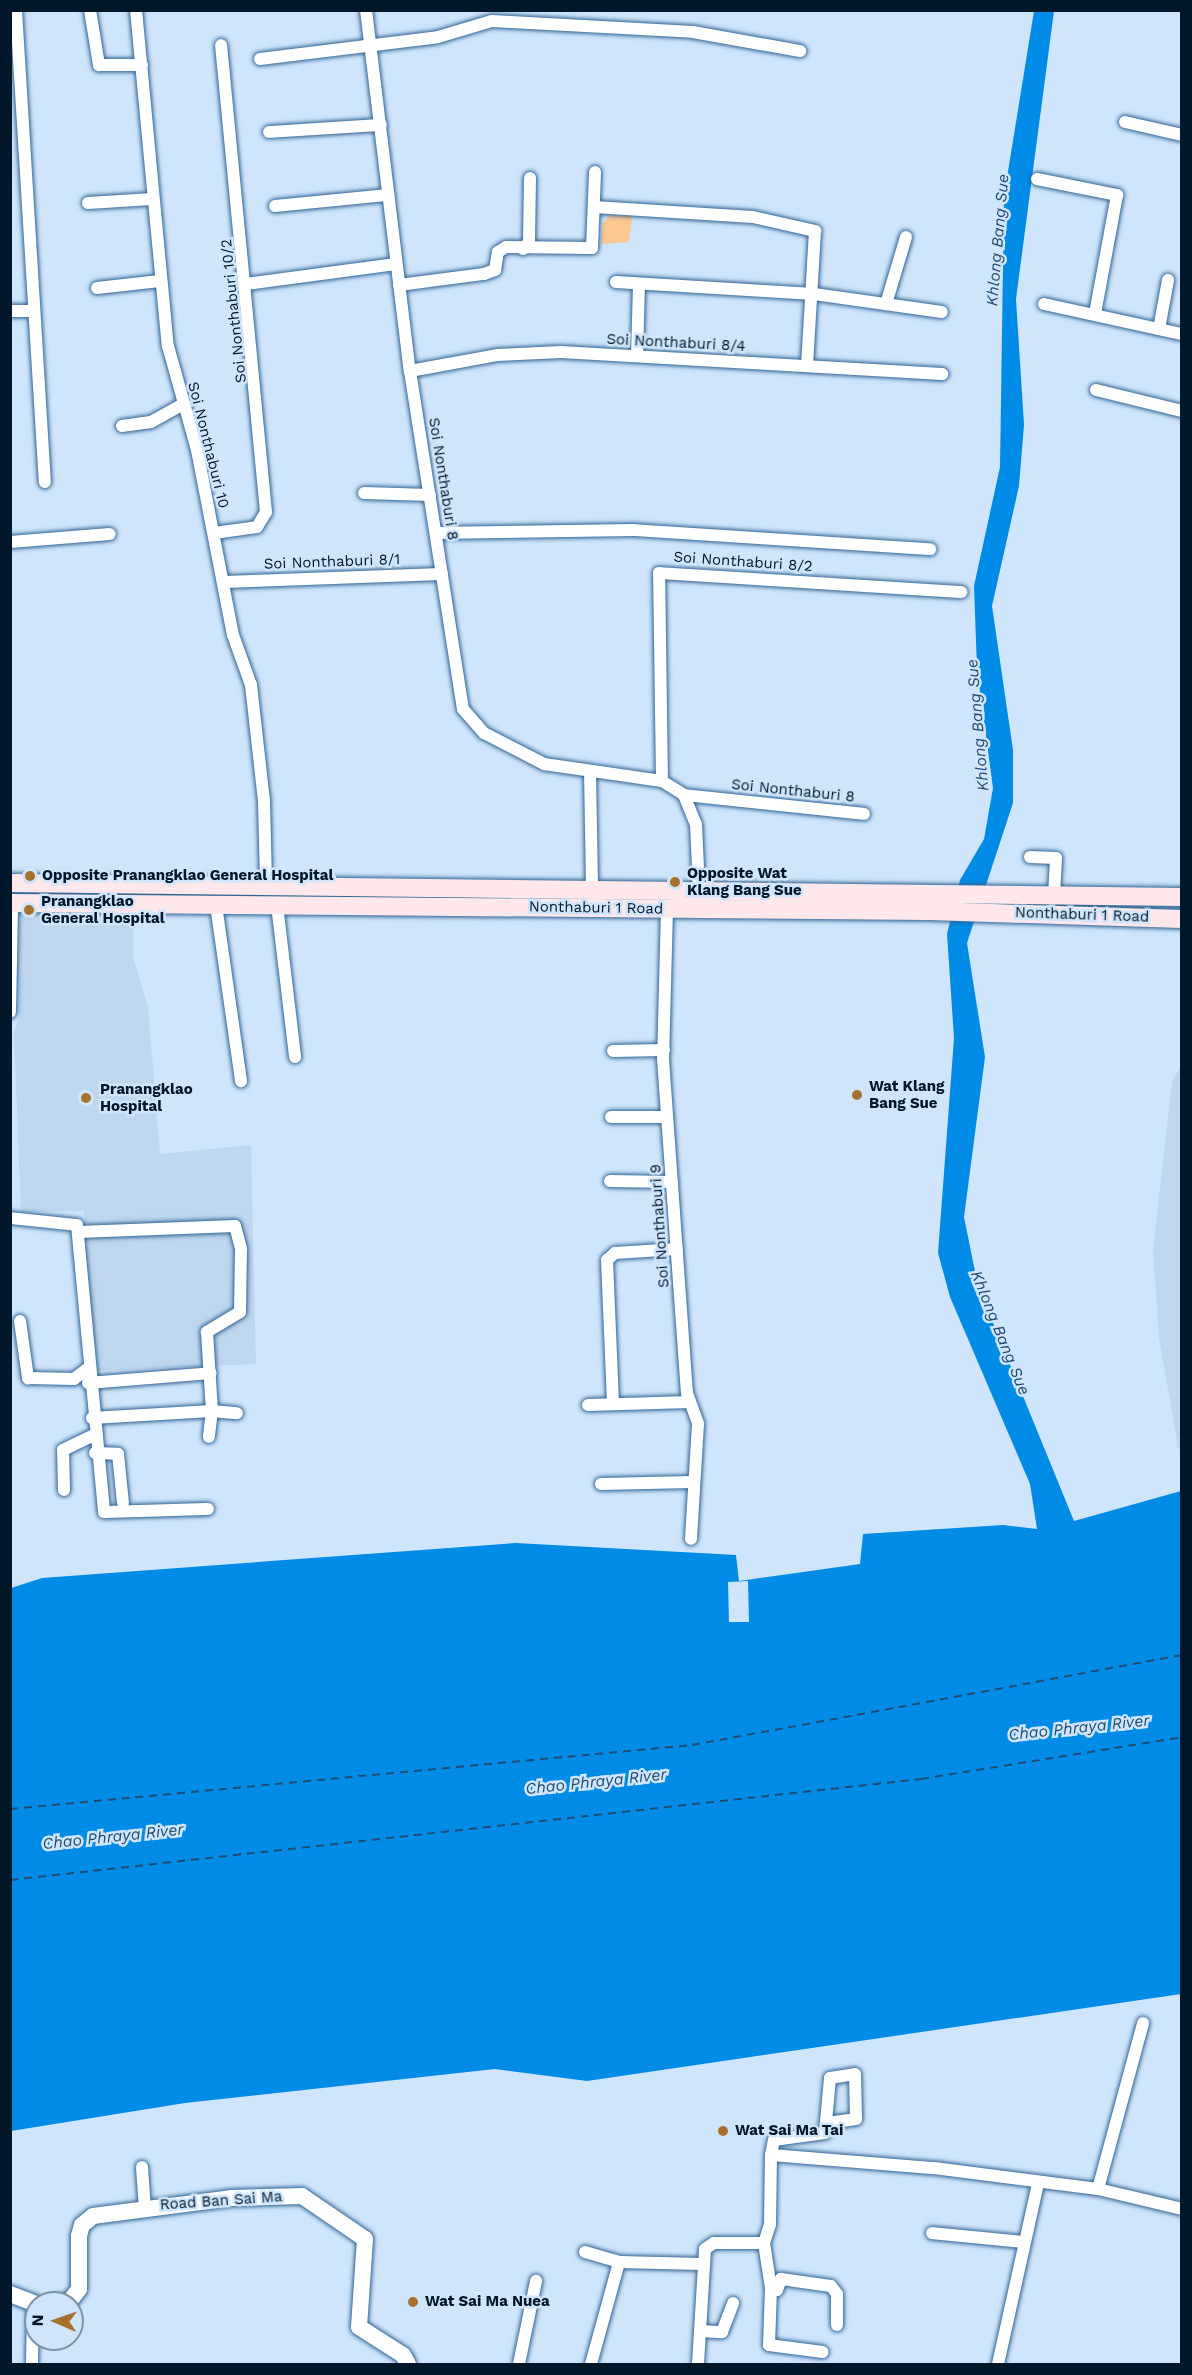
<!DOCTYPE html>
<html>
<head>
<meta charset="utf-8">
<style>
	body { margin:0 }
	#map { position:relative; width:1192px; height:2375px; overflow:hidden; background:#cfe5fb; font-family:"Work Sans",sans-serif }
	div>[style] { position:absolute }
	.built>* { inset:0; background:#bed6ee }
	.green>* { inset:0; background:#fac791 }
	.water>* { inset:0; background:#008ce6 }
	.pier>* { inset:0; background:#cfe5fb }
	.ferry>* { height:1.5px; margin-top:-0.75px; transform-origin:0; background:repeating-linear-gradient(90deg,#214c71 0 8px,transparent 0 14px) }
	.roads { filter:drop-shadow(0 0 2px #306595) drop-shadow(0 0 2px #306595) }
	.minor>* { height:12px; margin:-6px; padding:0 6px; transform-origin:6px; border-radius:6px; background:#fff }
	.tertiary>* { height:16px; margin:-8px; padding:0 8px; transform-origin:8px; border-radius:8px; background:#fff }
	.secondary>* { height:18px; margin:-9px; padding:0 9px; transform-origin:9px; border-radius:9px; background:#fee8ec }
	.dots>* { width:16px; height:16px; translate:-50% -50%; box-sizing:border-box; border:3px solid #cfe5fb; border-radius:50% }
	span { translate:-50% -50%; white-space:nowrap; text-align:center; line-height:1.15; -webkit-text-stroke:5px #cfe5fb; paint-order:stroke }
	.street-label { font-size:15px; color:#02172a }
	.poi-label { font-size:15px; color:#02172a; font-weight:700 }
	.left { translate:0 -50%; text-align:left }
	.water-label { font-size:16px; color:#214c71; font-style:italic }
	.frame { position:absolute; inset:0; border:12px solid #02172a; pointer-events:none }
	.north { position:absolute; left:24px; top:2291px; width:60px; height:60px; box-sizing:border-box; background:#cfe5fb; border:2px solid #7d93a7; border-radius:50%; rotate:272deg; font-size:16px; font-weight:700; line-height:24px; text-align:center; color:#02172a }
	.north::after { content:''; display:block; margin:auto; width:21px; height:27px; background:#a7702c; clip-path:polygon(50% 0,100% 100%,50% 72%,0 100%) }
</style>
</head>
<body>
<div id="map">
	<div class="built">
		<div style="clip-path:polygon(20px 913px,134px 913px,133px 957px,148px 1007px,160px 1154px,251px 1145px,256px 1364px,95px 1371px,84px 1211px,21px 1212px,14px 1033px,19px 1017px)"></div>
		<div style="clip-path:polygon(1181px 1066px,1181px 1462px,1159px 1339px,1153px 1250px,1172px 1082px)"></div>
	</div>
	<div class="green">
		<div style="clip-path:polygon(610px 215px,632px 216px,629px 242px,601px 244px,603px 223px)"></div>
	</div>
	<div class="water">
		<div style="clip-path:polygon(1034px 11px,1054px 11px,1016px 299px,1024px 425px,1019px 486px,992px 606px,1013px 750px,1013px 803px,967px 943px,985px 1057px,964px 1217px,978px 1286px,1074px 1521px,1181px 1491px,1181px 1994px,587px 2081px,495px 2069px,185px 2103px,11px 2131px,11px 1588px,42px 1578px,516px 1543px,736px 1555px,739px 1581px,860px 1564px,863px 1534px,1003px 1525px,1037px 1529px,1030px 1484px,950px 1297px,938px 1253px,954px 1038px,947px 934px,960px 880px,984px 839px,993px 788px,977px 669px,974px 586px,1000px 467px,1004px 196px)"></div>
	</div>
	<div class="pier">
		<div style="clip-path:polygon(748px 1581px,749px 1622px,729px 1622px,728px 1582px)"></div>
	</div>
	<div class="ferry">
		<div style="left:10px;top:1809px;width:685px;rotate:-5.36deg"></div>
		<div style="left:692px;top:1745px;width:498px;rotate:-10.4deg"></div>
		<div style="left:10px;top:1880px;width:917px;rotate:-6.33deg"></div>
		<div style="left:921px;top:1779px;width:264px;rotate:-9.1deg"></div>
	</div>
	<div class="roads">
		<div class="minor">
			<div style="left:16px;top:10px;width:473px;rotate:86.5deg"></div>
			<div style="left:90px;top:10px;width:56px;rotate:80.7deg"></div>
			<div style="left:99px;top:65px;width:43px"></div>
			<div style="left:136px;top:10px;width:338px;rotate:84.6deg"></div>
			<div style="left:168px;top:346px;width:108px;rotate:74.4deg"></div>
			<div style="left:197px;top:450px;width:188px;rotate:79deg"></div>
			<div style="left:233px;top:635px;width:53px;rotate:70.2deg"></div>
			<div style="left:251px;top:685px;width:117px;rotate:83.6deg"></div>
			<div style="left:264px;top:801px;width:82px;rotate:88.6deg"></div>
			<div style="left:366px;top:10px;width:364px;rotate:83.1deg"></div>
			<div style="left:410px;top:371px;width:342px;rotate:81.1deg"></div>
			<div style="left:463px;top:709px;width:32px;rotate:49deg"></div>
			<div style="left:484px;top:733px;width:68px;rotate:27.3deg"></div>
			<div style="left:544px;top:764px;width:119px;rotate:8.2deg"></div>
			<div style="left:662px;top:781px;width:26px;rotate:32deg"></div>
			<div style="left:684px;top:795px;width:181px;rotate:6deg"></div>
			<div style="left:260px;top:59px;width:179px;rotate:-7deg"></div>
			<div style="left:438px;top:37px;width:56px;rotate:-16.5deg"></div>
			<div style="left:492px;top:21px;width:201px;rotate:3.1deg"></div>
			<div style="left:693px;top:32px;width:109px;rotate:10.1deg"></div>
			<div style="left:1125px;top:122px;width:58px;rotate:12.8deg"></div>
			<div style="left:269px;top:132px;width:112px;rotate:-3.6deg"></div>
			<div style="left:1037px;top:179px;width:82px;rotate:11.3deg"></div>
			<div style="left:1117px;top:195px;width:121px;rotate:100.5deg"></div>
			<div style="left:88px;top:203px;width:64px;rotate:-3.6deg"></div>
			<div style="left:275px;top:206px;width:114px;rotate:-5.6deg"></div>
			<div style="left:594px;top:207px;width:159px;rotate:3.6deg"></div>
			<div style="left:753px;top:217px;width:64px;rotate:12.7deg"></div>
			<div style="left:815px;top:231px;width:135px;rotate:93.4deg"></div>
			<div style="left:523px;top:249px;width:9px;rotate:-49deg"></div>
			<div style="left:529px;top:242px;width:64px;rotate:-89.1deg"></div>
			<div style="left:616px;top:282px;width:198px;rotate:3.5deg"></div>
			<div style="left:814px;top:294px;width:129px;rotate:8deg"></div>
			<div style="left:246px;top:284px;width:151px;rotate:-7.6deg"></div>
			<div style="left:399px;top:285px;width:86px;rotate:-7.4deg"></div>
			<div style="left:484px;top:274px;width:12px;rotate:-20deg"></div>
			<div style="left:495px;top:270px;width:18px;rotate:-81deg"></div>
			<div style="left:498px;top:252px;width:9px;rotate:-32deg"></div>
			<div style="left:506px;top:247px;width:86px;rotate:0.7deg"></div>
			<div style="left:592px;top:248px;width:76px;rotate:-87.7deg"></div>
			<div style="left:97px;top:288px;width:63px;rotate:-6.3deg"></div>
			<div style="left:886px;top:304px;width:70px;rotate:-73.4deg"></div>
			<div style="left:1044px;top:304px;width:141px;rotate:12.3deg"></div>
			<div style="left:10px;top:311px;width:20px"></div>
			<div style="left:1159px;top:329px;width:50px;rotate:-79.6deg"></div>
			<div style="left:637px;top:356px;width:72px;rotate:-88.4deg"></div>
			<div style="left:410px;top:371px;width:88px;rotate:-10.4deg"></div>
			<div style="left:497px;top:355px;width:64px;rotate:-2.7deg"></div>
			<div style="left:561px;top:352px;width:382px;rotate:3.3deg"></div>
			<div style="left:1096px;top:390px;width:89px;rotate:13.7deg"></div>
			<div style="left:122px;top:426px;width:29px;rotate:-8deg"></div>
			<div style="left:151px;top:422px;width:38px;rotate:-29deg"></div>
			<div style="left:364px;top:493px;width:66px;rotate:1.7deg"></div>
			<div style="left:214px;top:533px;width:43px;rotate:-7.9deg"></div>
			<div style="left:257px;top:527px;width:17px;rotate:-59deg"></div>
			<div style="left:266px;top:512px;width:469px;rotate:-95.5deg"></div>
			<div style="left:436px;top:533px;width:197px;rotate:-0.9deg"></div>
			<div style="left:633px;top:530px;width:298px;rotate:3.7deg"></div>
			<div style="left:10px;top:542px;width:100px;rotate:-4.6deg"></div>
			<div style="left:224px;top:582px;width:218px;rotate:-2.1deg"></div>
			<div style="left:590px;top:771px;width:117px;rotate:89deg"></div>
			<div style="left:662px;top:781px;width:208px;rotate:-90.8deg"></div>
			<div style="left:659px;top:573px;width:303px;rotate:3.6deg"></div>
			<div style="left:684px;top:795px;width:31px;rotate:68deg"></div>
			<div style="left:696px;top:824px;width:65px;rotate:87.4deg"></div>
			<div style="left:1030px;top:857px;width:26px;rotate:2deg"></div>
			<div style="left:1056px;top:858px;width:37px;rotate:93deg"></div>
			<div style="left:216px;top:905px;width:178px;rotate:81.9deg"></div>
			<div style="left:277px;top:905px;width:153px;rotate:83.2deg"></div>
			<div style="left:667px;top:909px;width:150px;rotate:91.5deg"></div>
			<div style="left:663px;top:1059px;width:335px;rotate:85.9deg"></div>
			<div style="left:687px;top:1393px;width:33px;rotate:70deg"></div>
			<div style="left:698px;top:1424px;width:115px;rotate:93.5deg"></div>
			<div style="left:10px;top:1012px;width:109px;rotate:-88.9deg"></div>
			<div style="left:613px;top:1051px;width:51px;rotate:-1.1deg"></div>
			<div style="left:611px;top:1117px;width:56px"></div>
			<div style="left:610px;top:1181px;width:62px;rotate:0.9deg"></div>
			<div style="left:10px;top:1218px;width:67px;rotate:6deg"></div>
			<div style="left:77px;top:1225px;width:288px;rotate:84.6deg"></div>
			<div style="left:104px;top:1512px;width:104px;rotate:-1.7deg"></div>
			<div style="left:79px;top:1232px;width:156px;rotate:-2.2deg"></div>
			<div style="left:235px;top:1226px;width:24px;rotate:75deg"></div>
			<div style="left:241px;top:1249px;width:63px;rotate:90.9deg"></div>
			<div style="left:240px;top:1312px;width:39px;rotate:149deg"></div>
			<div style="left:207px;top:1332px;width:79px;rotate:86.4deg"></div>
			<div style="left:212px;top:1411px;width:25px;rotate:5deg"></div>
			<div style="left:20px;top:1321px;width:58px;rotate:82deg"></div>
			<div style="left:28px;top:1378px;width:46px;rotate:1.2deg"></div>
			<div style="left:74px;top:1379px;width:16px;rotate:-38deg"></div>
			<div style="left:88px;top:1383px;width:123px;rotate:-4.6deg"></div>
			<div style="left:613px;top:1403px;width:143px;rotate:-92.4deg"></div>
			<div style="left:607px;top:1260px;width:11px;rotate:-41deg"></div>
			<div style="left:615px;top:1253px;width:62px;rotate:-3.7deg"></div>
			<div style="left:588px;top:1405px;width:102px;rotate:-1.7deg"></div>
			<div style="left:92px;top:1418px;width:120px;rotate:-3.3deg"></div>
			<div style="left:212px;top:1411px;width:26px;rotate:97deg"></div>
			<div style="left:95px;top:1453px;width:23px;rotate:2deg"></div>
			<div style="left:118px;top:1454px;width:49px;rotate:84.2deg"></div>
			<div style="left:601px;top:1484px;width:91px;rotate:-1.3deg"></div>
			<div style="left:64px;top:1490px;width:40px;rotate:-91.4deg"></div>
			<div style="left:63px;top:1450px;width:34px;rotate:-26deg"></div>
			<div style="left:771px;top:2155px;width:15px;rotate:-79deg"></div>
			<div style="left:774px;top:2140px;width:51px;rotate:-7.8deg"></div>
			<div style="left:825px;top:2133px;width:55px;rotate:-84.8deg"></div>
			<div style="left:830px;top:2078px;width:25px;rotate:-9deg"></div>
			<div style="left:855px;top:2074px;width:45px;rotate:88.7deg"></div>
			<div style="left:856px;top:2119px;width:27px;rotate:172deg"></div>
			<div style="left:142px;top:2167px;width:39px;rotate:86deg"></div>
			<div style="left:1098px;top:2189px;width:172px;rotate:-74.8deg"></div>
			<div style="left:932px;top:2233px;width:91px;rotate:5.6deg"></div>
			<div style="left:764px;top:2243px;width:46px;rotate:81.2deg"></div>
			<div style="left:771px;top:2288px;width:57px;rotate:92deg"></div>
			<div style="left:769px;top:2345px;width:54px;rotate:7.4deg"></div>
			<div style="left:585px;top:2252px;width:35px;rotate:16deg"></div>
			<div style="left:772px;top:2289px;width:5px;rotate:11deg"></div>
			<div style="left:777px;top:2290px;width:12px;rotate:-70deg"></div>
			<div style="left:781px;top:2279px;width:50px;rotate:8deg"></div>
			<div style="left:831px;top:2286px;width:10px;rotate:53deg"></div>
			<div style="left:837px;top:2294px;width:31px;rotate:90deg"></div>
			<div style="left:700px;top:2331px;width:22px;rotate:3deg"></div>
			<div style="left:722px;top:2332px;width:31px;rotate:-69deg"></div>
			<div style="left:32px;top:2364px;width:60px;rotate:-89deg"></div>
			<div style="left:519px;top:2364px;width:85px;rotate:-78.4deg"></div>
			<div style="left:591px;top:2364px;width:106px;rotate:-74.6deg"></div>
			<div style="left:619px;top:2262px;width:82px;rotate:1.4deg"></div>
			<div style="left:698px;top:2364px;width:115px;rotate:-86.5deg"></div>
			<div style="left:705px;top:2249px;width:11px;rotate:-34deg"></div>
			<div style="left:714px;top:2243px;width:50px"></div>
			<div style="left:764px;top:2243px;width:19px;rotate:-72deg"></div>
			<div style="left:770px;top:2225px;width:70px;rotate:-89.2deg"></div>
			<div style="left:771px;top:2155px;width:164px;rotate:4.6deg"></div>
			<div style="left:934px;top:2168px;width:165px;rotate:7.3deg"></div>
			<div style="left:1098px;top:2189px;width:86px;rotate:13.4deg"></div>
			<div style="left:998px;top:2364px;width:185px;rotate:-77.5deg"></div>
		</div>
		<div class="tertiary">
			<div style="left:10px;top:2294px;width:28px;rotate:21deg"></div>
			<div style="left:57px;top:2303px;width:13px;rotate:-9deg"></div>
			<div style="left:70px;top:2301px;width:15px;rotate:-53deg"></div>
			<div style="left:79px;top:2289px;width:53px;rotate:-90deg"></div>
			<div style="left:79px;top:2236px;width:11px;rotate:-75deg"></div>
			<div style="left:82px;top:2225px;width:14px;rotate:-39deg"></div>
			<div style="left:93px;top:2216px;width:139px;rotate:-7.4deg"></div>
			<div style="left:231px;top:2198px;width:71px;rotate:-1.6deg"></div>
			<div style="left:302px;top:2196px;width:76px;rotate:34.3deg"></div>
			<div style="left:365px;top:2239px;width:88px;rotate:93.9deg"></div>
			<div style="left:359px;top:2327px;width:52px;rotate:32.5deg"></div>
			<div style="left:403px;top:2355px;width:10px;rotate:61deg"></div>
		</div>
		<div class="secondary">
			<div style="left:10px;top:883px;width:1172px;rotate:0.68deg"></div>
			<div style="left:10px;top:903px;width:919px;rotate:0.5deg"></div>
			<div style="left:929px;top:911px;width:253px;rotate:1.8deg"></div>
		</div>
	</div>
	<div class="dots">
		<div style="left:30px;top:876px;background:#a7702c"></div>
		<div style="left:675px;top:882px;background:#a7702c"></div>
		<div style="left:29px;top:910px;background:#a7702c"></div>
		<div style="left:857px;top:1095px;background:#a7702c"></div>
		<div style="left:86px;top:1098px;background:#a7702c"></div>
		<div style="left:723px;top:2131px;background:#a7702c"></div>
		<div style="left:413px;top:2302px;background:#a7702c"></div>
	</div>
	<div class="street-label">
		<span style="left:234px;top:311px;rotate:-96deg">Soi Nonthaburi 10/2</span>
		<span style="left:676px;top:343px;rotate:3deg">Soi Nonthaburi 8/4</span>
		<span style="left:208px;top:445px;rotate:76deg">Soi Nonthaburi 10</span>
		<span style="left:443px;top:479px;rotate:81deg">Soi Nonthaburi 8</span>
		<span style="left:332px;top:562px;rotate:-2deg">Soi Nonthaburi 8/1</span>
		<span style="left:743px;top:562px;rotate:4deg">Soi Nonthaburi 8/2</span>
		<span style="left:793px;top:791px;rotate:6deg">Soi Nonthaburi 8</span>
		<span style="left:596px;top:908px;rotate:1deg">Nonthaburi 1 Road</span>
		<span style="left:1082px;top:915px;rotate:2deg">Nonthaburi 1 Road</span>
		<span style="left:660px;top:1226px;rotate:-94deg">Soi Nonthaburi 9</span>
		<span style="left:221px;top:2201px;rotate:-4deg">Road Ban Sai Ma</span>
	</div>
	<div class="poi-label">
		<span class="left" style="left:687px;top:882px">Opposite Wat<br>Klang Bang Sue</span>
		<span class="left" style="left:42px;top:876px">Opposite Pranangklao General Hospital</span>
		<span class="left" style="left:41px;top:910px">Pranangklao<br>General Hospital</span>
		<span class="left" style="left:869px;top:1095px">Wat Klang<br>Bang Sue</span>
		<span class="left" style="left:100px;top:1098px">Pranangklao<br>Hospital</span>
		<span class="left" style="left:735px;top:2131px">Wat Sai Ma Tai</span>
		<span class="left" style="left:425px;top:2302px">Wat Sai Ma Nuea</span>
	</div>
	<div class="water-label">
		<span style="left:998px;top:240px;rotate:-85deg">Khlong Bang Sue</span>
		<span style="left:978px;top:725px;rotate:-95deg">Khlong Bang Sue</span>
		<span style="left:1000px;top:1333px;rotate:68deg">Khlong Bang Sue</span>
		<span style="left:1079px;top:1728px;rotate:-6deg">Chao Phraya River</span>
		<span style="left:596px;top:1782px;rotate:-6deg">Chao Phraya River</span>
		<span style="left:113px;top:1837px;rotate:-6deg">Chao Phraya River</span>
	</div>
	<div class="frame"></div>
	<div class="north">N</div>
</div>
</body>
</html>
